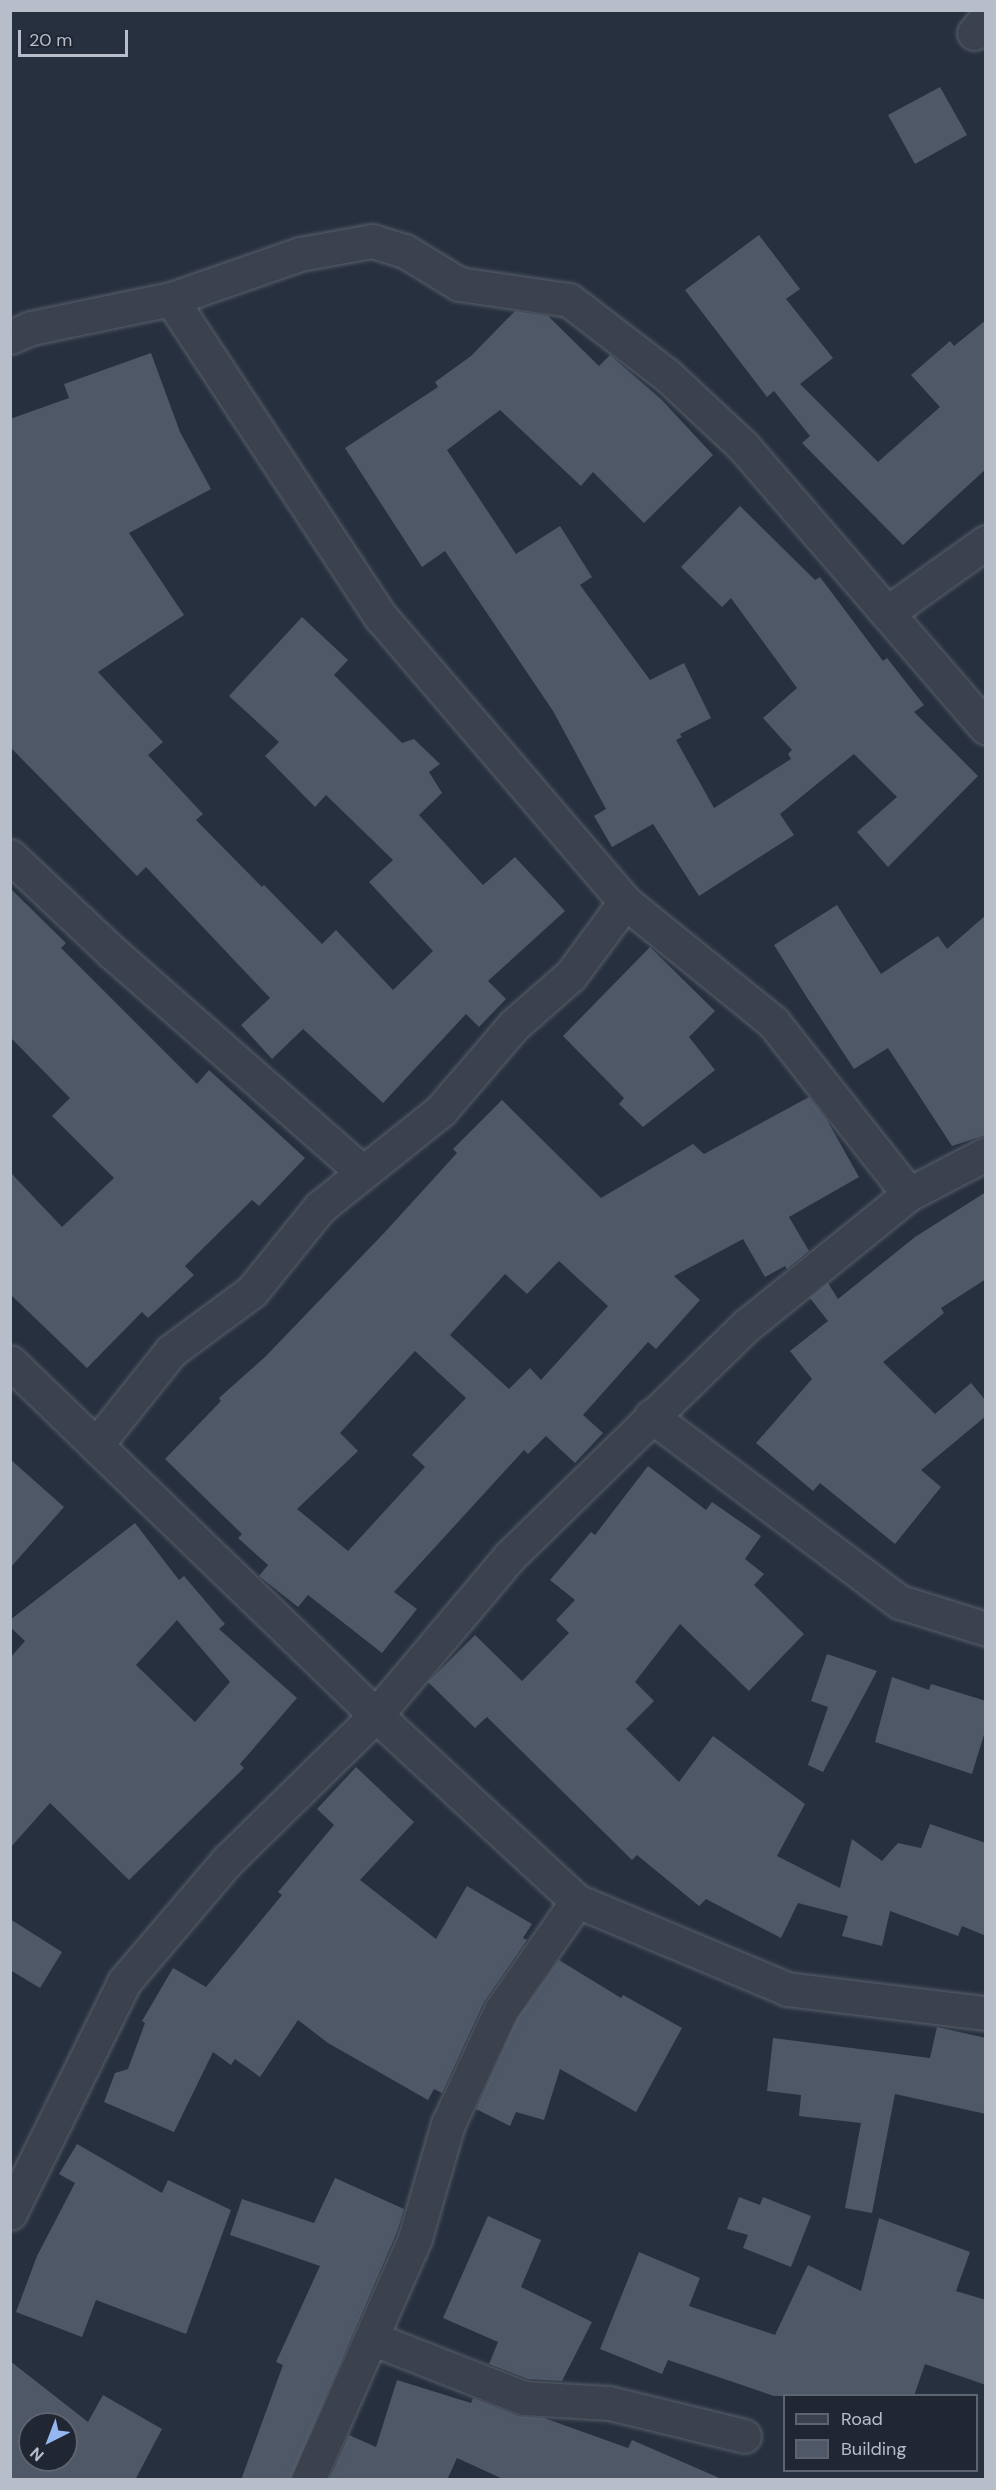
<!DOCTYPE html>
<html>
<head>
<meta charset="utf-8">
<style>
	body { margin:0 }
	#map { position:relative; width:996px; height:2490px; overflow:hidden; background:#27303e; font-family:"DM Sans",sans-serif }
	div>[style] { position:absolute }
	.building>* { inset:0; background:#4e5867 }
	.roads { filter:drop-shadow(0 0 2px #59606c) drop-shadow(0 0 2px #59606c) }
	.minor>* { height:33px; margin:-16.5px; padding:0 16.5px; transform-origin:16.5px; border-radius:16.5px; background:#3b424e }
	span { translate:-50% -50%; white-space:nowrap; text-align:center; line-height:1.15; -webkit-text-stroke:4.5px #202733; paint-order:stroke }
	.frame { position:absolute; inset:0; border:12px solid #b8bec9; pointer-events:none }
	.legend { position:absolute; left:783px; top:2394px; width:195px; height:78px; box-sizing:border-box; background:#202733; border:2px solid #5d636f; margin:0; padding:8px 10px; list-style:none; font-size:18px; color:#b8bec9 }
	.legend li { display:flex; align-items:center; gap:12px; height:30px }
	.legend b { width:30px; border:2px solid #5d636f }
	.north { position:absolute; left:18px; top:2412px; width:60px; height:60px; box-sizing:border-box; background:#202733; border:2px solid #5d636f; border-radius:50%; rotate:222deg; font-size:16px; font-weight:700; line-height:24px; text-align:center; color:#b8bec9 }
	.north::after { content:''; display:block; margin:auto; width:21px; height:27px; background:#96b6ef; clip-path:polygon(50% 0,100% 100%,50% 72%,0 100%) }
	.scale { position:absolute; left:18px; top:30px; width:110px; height:27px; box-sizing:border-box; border:3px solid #b8bec9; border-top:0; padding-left:8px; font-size:18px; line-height:21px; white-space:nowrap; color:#b8bec9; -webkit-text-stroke:4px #202733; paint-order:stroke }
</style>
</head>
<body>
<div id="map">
	<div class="building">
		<div style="clip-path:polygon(940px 87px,967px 135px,915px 164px,888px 115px)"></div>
		<div style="clip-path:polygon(759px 235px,800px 289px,786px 299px,833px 358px,800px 384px,878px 462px,940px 407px,911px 375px,950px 341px,954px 346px,986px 320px,986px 469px,903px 545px,802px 443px,810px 436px,774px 391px,767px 397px,685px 290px)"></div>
		<div style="clip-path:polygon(515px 311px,548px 316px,599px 366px,610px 355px,661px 399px,713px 455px,644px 523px,593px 472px,581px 486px,500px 410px,447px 450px,516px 554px,560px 526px,592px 577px,580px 585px,650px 680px,684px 663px,711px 718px,680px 734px,682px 737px,676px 740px,714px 808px,791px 759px,788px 754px,792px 750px,763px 718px,797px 688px,731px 598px,722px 607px,681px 567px,740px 506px,815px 580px,820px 577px,883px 661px,887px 658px,924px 705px,914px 712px,978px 776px,888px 867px,857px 832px,897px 797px,854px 754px,780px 814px,794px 835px,699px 896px,653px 824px,612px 847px,594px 816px,606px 809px,553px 711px,445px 551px,422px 567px,345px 448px,438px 387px,435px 382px,471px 356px)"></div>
		<div style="clip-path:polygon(151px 353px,180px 432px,211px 489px,129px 533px,184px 615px,98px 672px,163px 742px,148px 755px,203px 814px,196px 820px,262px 887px,264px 885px,322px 944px,336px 930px,393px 990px,433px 951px,369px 882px,393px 860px,326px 795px,315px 807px,265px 756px,279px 742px,229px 696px,302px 617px,348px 660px,334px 675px,402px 743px,414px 739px,440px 764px,429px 772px,442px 793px,419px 815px,483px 885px,515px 857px,565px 911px,488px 981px,506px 999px,479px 1027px,466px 1014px,383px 1103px,303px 1029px,272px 1059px,241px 1025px,270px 998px,146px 867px,137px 876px,10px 747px,10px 419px,69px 398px,64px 384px)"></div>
		<div style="clip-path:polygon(10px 888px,66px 943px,61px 948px,197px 1084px,209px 1070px,305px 1158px,259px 1206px,252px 1200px,185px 1266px,194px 1275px,148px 1318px,142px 1312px,87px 1368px,10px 1294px,10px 1172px,62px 1227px,114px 1178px,52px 1116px,70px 1098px,10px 1037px)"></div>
		<div style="clip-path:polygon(837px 905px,881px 974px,938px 936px,947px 949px,986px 915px,986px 1135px,952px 1146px,888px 1048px,854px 1069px,806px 996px,774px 945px)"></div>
		<div style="clip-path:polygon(650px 947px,715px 1011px,689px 1037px,715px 1070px,643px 1127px,619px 1104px,624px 1098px,563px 1036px)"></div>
		<div style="clip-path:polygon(evenodd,809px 1097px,827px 1120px,859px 1177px,789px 1217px,809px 1251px,787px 1269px,785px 1266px,765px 1277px,743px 1239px,674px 1276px,700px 1300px,656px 1349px,648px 1342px,583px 1415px,603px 1433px,575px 1463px,546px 1436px,528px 1454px,524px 1450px,394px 1592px,417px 1609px,382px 1653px,308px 1595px,298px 1607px,259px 1576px,268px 1565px,238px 1538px,242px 1534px,165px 1459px,221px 1401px,219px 1398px,266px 1356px,385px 1232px,457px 1153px,453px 1149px,502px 1100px,601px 1198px,693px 1144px,704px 1154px,809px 1097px,559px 1261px,608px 1306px,541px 1380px,530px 1368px,509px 1389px,450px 1335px,505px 1274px,527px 1294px,559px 1261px,809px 1097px,415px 1351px,466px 1398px,412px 1455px,425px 1467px,348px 1551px,297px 1509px,358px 1451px,340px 1433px,415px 1351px)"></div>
		<div style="clip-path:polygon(986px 1192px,986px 1279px,941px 1308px,944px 1313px,883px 1362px,935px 1414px,971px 1383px,986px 1401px,986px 1416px,921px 1470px,941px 1487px,895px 1544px,820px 1483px,813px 1491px,756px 1443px,812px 1379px,790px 1351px,828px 1321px,810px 1298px,828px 1283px,838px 1299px,915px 1237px)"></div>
		<div style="clip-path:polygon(10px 1459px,64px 1507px,10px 1568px)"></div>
		<div style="clip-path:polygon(648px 1466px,706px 1510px,712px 1502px,761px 1536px,745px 1559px,764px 1574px,754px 1585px,804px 1634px,749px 1691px,680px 1624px,635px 1682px,654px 1701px,626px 1729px,679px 1782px,713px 1736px,805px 1804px,777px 1856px,840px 1888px,852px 1839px,882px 1861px,898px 1843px,921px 1848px,930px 1824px,986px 1843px,986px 1936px,962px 1926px,958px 1936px,890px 1911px,882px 1946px,842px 1936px,848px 1916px,798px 1903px,781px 1938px,706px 1899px,699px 1906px,637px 1855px,632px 1860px,487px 1717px,475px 1728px,428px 1682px,475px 1635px,522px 1681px,569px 1633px,556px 1620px,575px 1600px,550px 1580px,591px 1532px,595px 1535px)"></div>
		<div style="clip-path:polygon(evenodd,135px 1523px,179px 1580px,184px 1576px,225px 1624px,219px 1629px,297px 1698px,240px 1764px,244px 1768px,129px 1880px,50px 1803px,10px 1848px,10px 1658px,25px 1641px,10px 1627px,10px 1620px,135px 1523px,177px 1620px,230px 1682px,195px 1722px,136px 1665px,177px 1620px)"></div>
		<div style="clip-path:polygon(827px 1654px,877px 1671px,823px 1772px,808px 1765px,828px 1707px,811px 1701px)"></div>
		<div style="clip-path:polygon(892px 1677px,929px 1690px,931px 1684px,986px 1701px,986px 1728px,972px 1774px,875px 1742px)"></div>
		<div style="clip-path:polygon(356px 1767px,414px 1822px,360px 1880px,436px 1939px,467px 1886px,532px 1924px,523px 1938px,527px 1940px,484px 2002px,442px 2093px,434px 2089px,428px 2100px,328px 2043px,298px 2020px,260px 2077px,235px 2059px,231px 2065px,213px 2052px,174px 2132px,104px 2102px,115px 2073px,128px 2069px,145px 2023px,142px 2021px,173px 1968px,206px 1987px,282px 1895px,278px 1892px,334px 1825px,317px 1809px)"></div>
		<div style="clip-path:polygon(10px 1919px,62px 1952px,40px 1988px,10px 1970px)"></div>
		<div style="clip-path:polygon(559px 1960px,621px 1998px,623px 1995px,682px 2028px,636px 2112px,560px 2069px,544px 2120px,516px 2112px,510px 2126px,476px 2109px,517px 2019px)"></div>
		<div style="clip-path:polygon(937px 2027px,986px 2038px,986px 2114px,895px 2094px,872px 2213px,845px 2208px,861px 2123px,799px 2116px,801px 2095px,767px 2091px,773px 2038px,930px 2058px)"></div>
		<div style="clip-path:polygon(77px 2144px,162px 2193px,168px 2180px,231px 2210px,186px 2334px,96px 2300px,82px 2337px,16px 2312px,37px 2256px,75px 2183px,59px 2174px)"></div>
		<div style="clip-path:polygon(335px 2178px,404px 2209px,397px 2232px,290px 2480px,241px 2480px,283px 2365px,276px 2362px,320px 2266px,230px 2235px,242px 2199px,314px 2223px)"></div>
		<div style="clip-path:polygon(739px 2197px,760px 2205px,763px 2197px,811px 2216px,791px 2267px,743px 2248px,748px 2235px,727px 2229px)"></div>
		<div style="clip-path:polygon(488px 2216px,541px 2240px,521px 2287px,592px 2322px,562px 2381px,528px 2379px,489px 2364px,498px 2342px,443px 2318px)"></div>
		<div style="clip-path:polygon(879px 2218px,970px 2252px,956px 2291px,986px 2300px,986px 2385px,925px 2364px,914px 2396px,774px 2396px,668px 2360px,662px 2374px,600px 2349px,639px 2252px,700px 2278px,689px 2306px,775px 2335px,808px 2265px,861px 2291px)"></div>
		<div style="clip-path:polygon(evenodd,10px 2361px,88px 2422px,103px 2395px,162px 2429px,135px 2480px,10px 2480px,10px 2361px,30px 2424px,66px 2424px,66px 2460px,30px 2460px,30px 2424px)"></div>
		<div style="clip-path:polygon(397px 2380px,471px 2403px,473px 2398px,518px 2416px,544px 2418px,628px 2448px,632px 2440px,724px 2480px,505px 2480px,457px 2458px,447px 2480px,329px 2480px,349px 2435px,376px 2447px)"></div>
	</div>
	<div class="roads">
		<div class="minor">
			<div style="left:974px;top:33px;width:19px;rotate:-51deg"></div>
			<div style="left:171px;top:299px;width:381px;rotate:56.6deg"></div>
			<div style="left:381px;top:617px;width:375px;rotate:49.4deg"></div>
			<div style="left:625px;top:902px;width:191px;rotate:39deg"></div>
			<div style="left:773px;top:1022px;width:219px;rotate:51.7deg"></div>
			<div style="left:10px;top:337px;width:23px;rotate:-23deg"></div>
			<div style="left:31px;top:328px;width:143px;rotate:-11.7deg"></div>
			<div style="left:171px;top:299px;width:137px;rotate:-19.2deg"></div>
			<div style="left:300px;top:254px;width:73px;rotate:-10.2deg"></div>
			<div style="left:372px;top:241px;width:34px;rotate:17deg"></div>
			<div style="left:405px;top:251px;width:63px;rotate:31.4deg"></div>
			<div style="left:459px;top:284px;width:111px;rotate:8.3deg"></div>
			<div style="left:569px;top:300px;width:125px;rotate:37.5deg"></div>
			<div style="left:668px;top:376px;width:103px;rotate:43deg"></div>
			<div style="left:743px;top:446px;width:372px;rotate:49.2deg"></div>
			<div style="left:887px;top:613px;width:122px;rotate:-35.6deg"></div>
			<div style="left:10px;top:856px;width:140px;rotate:43.3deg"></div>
			<div style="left:112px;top:952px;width:333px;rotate:41.3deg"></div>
			<div style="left:10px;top:1362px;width:120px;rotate:44deg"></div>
			<div style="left:96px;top:1445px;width:120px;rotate:-51.4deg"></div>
			<div style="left:171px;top:1351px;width:101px;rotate:-36.5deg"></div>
			<div style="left:252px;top:1291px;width:108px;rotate:-51deg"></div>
			<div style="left:320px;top:1207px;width:155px;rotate:-38.7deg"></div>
			<div style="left:441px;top:1110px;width:112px;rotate:-49.3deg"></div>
			<div style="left:514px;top:1025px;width:76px;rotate:-41.3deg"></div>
			<div style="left:571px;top:975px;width:91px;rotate:-53.5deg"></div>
			<div style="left:651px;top:1416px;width:311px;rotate:36.8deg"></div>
			<div style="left:900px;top:1602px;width:90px;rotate:17.4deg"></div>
			<div style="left:96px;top:1445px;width:389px;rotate:44deg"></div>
			<div style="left:376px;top:1715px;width:274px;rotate:42.8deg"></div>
			<div style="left:577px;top:1901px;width:228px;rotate:22.7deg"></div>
			<div style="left:787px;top:1989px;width:200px;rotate:6.9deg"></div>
			<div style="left:10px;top:2213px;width:258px;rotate:-63.7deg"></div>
			<div style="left:124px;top:1982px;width:159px;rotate:-49.6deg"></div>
			<div style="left:227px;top:1861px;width:209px;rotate:-44.4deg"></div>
			<div style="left:376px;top:1715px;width:208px;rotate:-49.9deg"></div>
			<div style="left:510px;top:1556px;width:331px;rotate:-44.3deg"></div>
			<div style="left:747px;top:1325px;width:208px;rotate:-39deg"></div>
			<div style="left:909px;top:1194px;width:87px;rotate:-27.5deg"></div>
			<div style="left:371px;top:2338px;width:164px;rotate:21.4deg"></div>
			<div style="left:524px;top:2398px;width:85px;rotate:3.4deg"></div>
			<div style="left:609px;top:2403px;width:139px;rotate:13.7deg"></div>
			<div style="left:308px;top:2480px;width:265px;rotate:-66.1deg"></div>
			<div style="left:415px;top:2238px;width:119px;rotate:-73.9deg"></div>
			<div style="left:448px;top:2124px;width:126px;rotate:-65.1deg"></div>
			<div style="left:501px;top:2010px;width:133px;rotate:-55.1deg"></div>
		</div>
	</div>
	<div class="frame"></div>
	<ul class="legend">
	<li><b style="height:8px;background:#3b424e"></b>Road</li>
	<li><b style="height:16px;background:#4e5867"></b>Building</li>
	</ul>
	<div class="north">N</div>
	<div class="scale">20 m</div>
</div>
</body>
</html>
